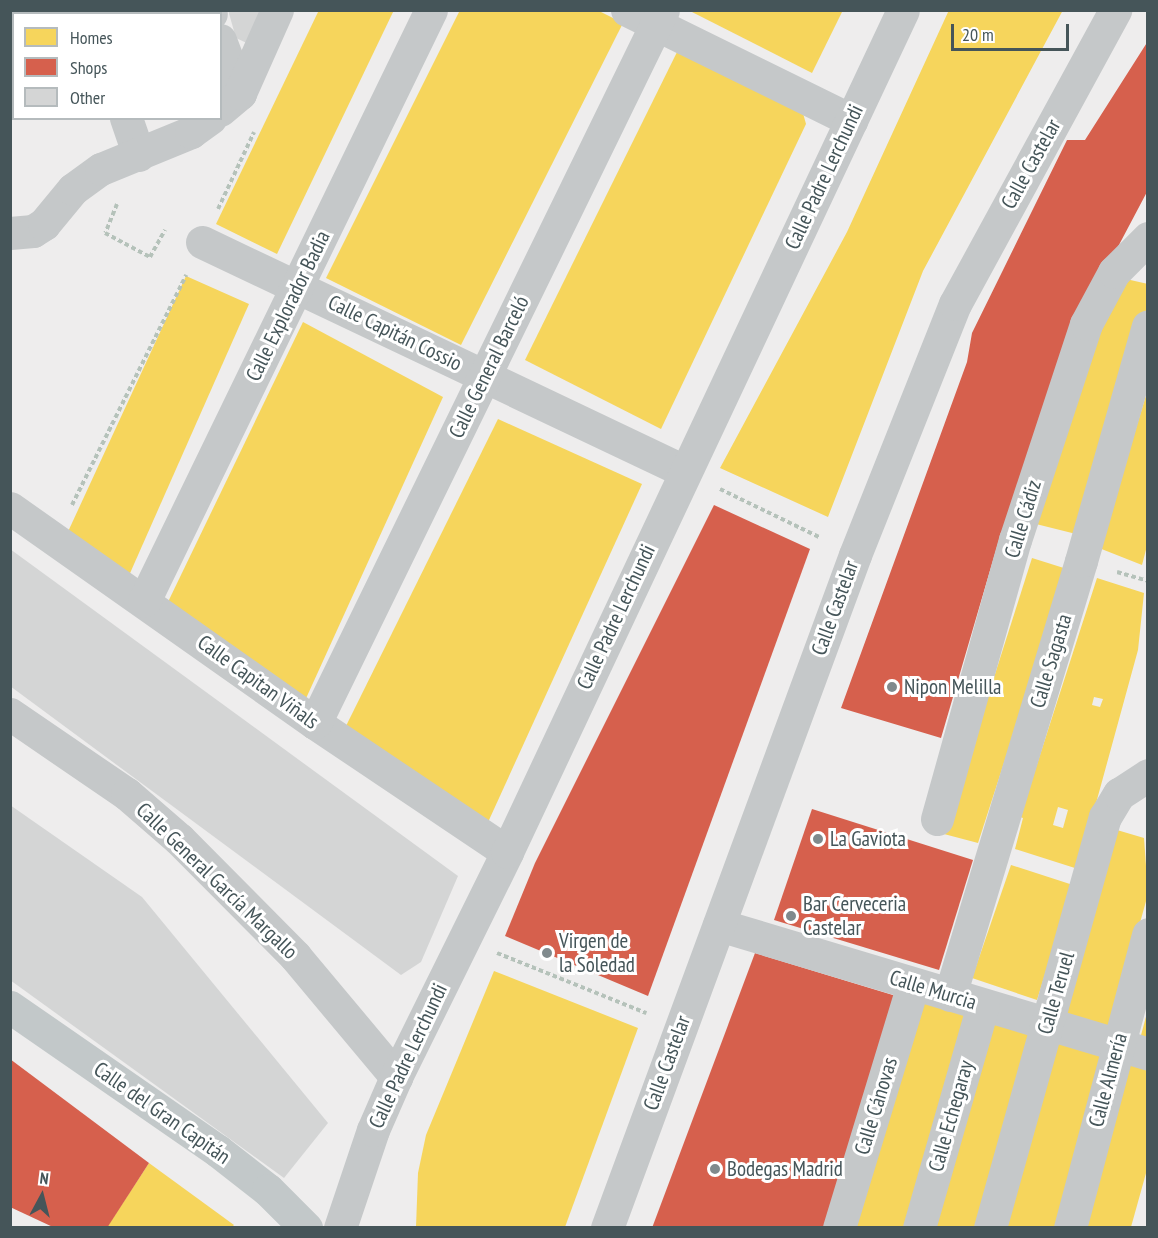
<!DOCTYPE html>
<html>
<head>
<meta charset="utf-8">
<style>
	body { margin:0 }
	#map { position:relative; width:1158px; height:1238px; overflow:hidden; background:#eeeded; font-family:"PT Sans Narrow",sans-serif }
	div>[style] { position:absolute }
	.homes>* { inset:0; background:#f6d55c }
	.shops>* { inset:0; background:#d6604d }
	.building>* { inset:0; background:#d4d5d5 }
	.path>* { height:4px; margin-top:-2px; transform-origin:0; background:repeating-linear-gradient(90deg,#b5c2ba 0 4.5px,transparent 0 7.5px) }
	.minor>* { height:33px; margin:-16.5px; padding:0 16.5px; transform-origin:16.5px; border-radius:16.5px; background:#c5c8c9 }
	.major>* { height:33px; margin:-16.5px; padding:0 16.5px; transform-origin:16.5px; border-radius:16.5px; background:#c2c8c9 }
	.dots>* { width:16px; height:16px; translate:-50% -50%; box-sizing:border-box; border:3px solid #fff; border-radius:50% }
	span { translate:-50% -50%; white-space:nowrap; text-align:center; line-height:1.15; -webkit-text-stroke:6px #fff; paint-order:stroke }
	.street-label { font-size:21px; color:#455559 }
	.poi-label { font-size:21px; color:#455559 }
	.left { translate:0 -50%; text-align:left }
	.frame { position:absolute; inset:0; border:12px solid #455559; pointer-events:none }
	.legend { position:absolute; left:12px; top:12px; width:210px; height:108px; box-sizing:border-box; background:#fff; border:2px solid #b5bbbd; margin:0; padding:8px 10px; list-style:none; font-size:18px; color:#455559 }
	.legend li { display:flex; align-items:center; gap:12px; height:30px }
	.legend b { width:30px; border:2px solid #b5bbbd }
	.north { position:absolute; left:12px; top:1166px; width:60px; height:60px; -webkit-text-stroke:4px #fff; paint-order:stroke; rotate:7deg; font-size:16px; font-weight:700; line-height:24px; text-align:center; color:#455559 }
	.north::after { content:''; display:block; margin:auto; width:21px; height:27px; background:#455559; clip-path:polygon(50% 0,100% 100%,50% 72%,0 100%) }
	.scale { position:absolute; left:951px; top:24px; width:118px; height:27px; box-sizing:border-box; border:3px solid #455559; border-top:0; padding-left:8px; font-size:18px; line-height:21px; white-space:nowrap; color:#455559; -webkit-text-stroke:4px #fff; paint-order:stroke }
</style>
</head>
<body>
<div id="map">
	<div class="homes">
		<div style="clip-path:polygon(319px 10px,394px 10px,277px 254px,216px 224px)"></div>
		<div style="clip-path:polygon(460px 10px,597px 10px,623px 23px,461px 345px,326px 278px)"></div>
		<div style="clip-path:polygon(688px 10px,843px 10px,812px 73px)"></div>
		<div style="clip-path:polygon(949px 10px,1063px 10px,923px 271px,828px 517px,720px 468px,847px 232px)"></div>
		<div style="clip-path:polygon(680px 46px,801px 106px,806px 124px,661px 429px,525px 360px)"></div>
		<div style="clip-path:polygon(186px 276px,249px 304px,127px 580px,66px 536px)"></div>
		<div style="clip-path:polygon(1126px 279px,1148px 284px,1148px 305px,1080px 535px,1036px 524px,1075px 379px)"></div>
		<div style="clip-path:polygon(303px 322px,443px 397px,303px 705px,167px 604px)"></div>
		<div style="clip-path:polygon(1148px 389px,1148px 542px,1142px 565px,1099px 548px)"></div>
		<div style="clip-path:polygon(498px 419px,642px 484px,484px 831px,345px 728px)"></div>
		<div style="clip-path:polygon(1032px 558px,1067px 569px,978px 843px,944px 834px)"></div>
		<div style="clip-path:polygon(evenodd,1097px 578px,1144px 593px,1138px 650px,1078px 869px,1015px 849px,1023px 818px,1020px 817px,1097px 578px,1094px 697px,1103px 699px,1100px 707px,1092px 705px,1094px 697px,1097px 578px,1058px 807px,1068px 810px,1063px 828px,1053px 825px,1058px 807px)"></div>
		<div style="clip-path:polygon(1117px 830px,1144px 838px,1148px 894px,1111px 1027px,1059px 1011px)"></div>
		<div style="clip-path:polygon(1011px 865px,1073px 885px,1037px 1000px,972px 978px)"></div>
		<div style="clip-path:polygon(494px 971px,638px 1028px,565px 1227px,416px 1227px,418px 1173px,426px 1135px)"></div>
		<div style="clip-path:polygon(924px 994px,973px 1008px,905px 1227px,855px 1227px)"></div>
		<div style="clip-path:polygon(1147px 1013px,1148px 1013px,1148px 1045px,1140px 1039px)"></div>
		<div style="clip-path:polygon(989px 1017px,1034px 1028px,977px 1227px,927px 1227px)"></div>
		<div style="clip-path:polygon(1055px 1037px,1102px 1051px,1056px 1227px,1001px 1227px)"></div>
		<div style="clip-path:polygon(1126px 1058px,1148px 1065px,1148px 1166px,1131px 1227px,1082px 1227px)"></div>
		<div style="clip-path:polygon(149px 1163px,234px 1225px,232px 1227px,107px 1227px)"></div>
	</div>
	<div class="shops">
		<div style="clip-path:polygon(1148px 41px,1148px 190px,1102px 277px,1001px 533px,941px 738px,841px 708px,967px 362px,972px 333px,1067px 140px,1085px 140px)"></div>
		<div style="clip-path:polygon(714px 505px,810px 549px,648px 996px,505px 936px,535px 863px)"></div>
		<div style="clip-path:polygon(812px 809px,973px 860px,939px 970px,774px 920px)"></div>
		<div style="clip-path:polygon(755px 953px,896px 996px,825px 1228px,652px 1228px)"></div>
		<div style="clip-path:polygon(10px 1059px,149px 1163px,107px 1228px,55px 1228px,10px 1207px)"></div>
	</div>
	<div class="building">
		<div style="clip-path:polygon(10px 10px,66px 10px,66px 14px,14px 14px,10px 32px)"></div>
		<div style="clip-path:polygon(98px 10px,171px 10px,172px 14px,99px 14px)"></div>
		<div style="clip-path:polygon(228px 10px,269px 10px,253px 46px,236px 38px)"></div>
		<div style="clip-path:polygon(10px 549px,458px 876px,421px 962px,401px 975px,10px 686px)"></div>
		<div style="clip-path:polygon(10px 805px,142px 897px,328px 1123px,284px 1178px,10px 980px)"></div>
	</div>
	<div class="path">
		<div style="left:117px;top:204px;width:31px;rotate:112deg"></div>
		<div style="left:105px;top:233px;width:51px;rotate:28.1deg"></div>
		<div style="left:150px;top:257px;width:31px;rotate:-61deg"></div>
		<div style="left:218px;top:209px;width:85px;rotate:-64.9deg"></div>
		<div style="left:720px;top:489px;width:112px;rotate:25.9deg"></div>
		<div style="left:72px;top:505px;width:257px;rotate:-63.6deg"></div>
		<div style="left:1117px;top:572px;width:32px;rotate:16deg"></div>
		<div style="left:497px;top:953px;width:161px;rotate:21.9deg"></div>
	</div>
	<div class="minor">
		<div style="left:87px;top:10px;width:4px;rotate:76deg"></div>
		<div style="left:209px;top:10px;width:4px;rotate:63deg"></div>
		<div style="left:627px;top:10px;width:250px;rotate:26.2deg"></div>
		<div style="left:220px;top:40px;width:57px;rotate:69.3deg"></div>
		<div style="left:10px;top:51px;width:4px;rotate:-14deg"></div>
		<div style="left:220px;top:110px;width:26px;rotate:-40deg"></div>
		<div style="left:240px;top:93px;width:91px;rotate:-66deg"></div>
		<div style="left:126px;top:118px;width:39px;rotate:71deg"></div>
		<div style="left:10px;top:233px;width:23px;rotate:-5deg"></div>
		<div style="left:33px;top:231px;width:13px;rotate:-32deg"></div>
		<div style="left:44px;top:224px;width:45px;rotate:-50.4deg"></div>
		<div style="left:73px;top:189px;width:34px;rotate:-36deg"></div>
		<div style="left:101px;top:169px;width:97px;rotate:-22.3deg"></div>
		<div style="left:191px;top:132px;width:24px;rotate:-36deg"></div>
		<div style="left:202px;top:242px;width:534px;rotate:25.41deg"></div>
		<div style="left:10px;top:508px;width:373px;rotate:35.2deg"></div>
		<div style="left:315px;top:723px;width:231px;rotate:33.9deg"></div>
		<div style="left:144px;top:601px;width:657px;rotate:-64.1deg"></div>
		<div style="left:10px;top:714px;width:142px;rotate:34.4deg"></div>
		<div style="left:127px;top:794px;width:69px;rotate:40.9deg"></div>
		<div style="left:179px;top:839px;width:165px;rotate:45.2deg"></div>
		<div style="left:295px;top:956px;width:158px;rotate:50.1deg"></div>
		<div style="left:315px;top:723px;width:793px;rotate:-63.98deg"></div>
		<div style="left:937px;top:819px;width:290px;rotate:-74.4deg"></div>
		<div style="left:1015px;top:540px;width:227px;rotate:-71.8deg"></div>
		<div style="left:1086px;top:324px;width:59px;rotate:-61.7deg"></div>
		<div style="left:1114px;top:272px;width:48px;rotate:-45deg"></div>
		<div style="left:719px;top:925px;width:448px;rotate:16.7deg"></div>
		<div style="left:950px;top:995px;width:453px;rotate:-73.2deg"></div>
		<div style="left:1081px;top:561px;width:244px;rotate:-74.1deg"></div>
		<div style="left:340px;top:1228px;width:103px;rotate:-71.4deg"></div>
		<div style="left:373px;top:1130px;width:58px;rotate:-66.5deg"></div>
		<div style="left:396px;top:1077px;width:251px;rotate:-63.7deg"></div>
		<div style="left:507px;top:852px;width:930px;rotate:-64.81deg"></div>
		<div style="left:607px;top:1228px;width:717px;rotate:-69.77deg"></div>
		<div style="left:855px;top:555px;width:270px;rotate:-68.3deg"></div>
		<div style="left:955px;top:304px;width:335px;rotate:-61.4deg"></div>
		<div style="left:839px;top:1228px;width:255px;rotate:-73.1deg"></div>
		<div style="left:919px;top:1228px;width:232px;rotate:-74deg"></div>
		<div style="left:990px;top:1228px;width:427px;rotate:-74.4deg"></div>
		<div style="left:1105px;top:817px;width:27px;rotate:-59deg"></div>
		<div style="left:1119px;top:794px;width:35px;rotate:-33deg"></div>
		<div style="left:1070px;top:1228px;width:304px;rotate:-75.1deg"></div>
	</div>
	<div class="major">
		<div style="left:10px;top:1007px;width:253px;rotate:34.7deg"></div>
		<div style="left:218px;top:1151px;width:63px;rotate:38deg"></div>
		<div style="left:268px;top:1190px;width:54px;rotate:45deg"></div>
	</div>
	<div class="dots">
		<div style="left:892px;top:687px;background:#808a8d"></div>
		<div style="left:818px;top:839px;background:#808a8d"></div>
		<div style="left:791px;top:916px;background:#808a8d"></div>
		<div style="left:547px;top:953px;background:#808a8d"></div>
		<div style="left:715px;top:1169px;background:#808a8d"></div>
	</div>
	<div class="street-label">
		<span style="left:1031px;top:164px;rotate:-61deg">Calle Castelar</span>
		<span style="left:824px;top:177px;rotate:-65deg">Calle Padre Lerchundi</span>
		<span style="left:288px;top:306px;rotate:-64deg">Calle Explorador Badia</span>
		<span style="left:395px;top:333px;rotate:26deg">Calle Capitán Cossio</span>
		<span style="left:489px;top:367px;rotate:-64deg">Calle General Barceló</span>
		<span style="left:1023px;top:519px;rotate:-73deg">Calle Cádiz</span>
		<span style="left:835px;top:608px;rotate:-70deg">Calle Castelar</span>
		<span style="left:616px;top:617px;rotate:-65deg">Calle Padre Lerchundi</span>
		<span style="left:1051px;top:661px;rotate:-73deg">Calle Sagasta</span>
		<span style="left:258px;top:682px;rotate:36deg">Calle Capitan Viñals</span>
		<span style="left:217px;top:881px;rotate:44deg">Calle General García Margallo</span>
		<span style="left:933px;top:990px;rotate:17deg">Calle Murcia</span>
		<span style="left:1056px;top:993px;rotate:-74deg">Calle Teruel</span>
		<span style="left:408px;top:1056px;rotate:-65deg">Calle Padre Lerchundi</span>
		<span style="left:667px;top:1063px;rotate:-70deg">Calle Castelar</span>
		<span style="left:1108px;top:1080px;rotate:-75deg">Calle Almería</span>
		<span style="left:876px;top:1106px;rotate:-73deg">Calle Cánovas</span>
		<span style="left:162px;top:1113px;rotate:35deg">Calle del Gran Capitán</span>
		<span style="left:951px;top:1116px;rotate:-74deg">Calle Echegaray</span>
	</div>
	<div class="poi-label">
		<span class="left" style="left:904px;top:687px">Nipon Melilla</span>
		<span class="left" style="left:830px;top:839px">La Gaviota</span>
		<span class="left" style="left:803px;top:916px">Bar Cerveceria<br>Castelar</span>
		<span class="left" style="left:559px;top:953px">Virgen de<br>la Soledad</span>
		<span class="left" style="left:727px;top:1169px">Bodegas Madrid</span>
	</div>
	<div class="frame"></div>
	<ul class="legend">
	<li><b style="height:16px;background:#f6d55c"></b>Homes</li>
	<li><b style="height:16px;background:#d6604d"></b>Shops</li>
	<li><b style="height:16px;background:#d4d5d5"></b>Other</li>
	</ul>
	<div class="north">N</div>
	<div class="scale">20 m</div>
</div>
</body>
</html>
